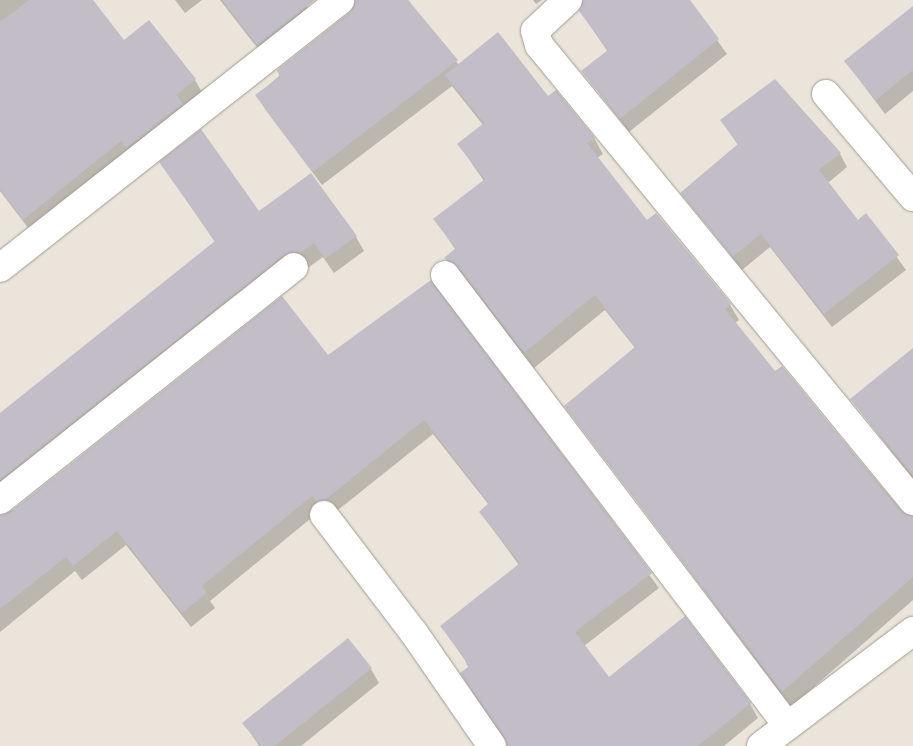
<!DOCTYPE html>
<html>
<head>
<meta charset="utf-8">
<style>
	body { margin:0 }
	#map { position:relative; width:913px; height:746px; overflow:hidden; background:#eae4da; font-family:"Roboto Condensed",sans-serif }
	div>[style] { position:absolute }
	.shadow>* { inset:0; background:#0003 }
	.building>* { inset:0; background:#c2bdc6 }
	.roads { filter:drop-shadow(0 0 1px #a09c92) drop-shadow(0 0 1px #a09c92) }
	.minor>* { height:28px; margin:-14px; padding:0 14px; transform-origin:14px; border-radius:14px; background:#fff }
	span { translate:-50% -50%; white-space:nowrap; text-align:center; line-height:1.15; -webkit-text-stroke:5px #eae4da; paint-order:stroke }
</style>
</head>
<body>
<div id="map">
	<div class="shadow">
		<div style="clip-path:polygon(0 0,92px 0,124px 41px,195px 80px,203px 94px,32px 233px,0 191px)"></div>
		<div style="clip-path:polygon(175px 0,202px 0,185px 13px)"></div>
		<div style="clip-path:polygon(220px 0,303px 0,316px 20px,266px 59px)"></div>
		<div style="clip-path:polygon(368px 0,408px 0,459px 65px,547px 98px,594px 138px,603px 154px,597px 158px,647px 222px,656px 214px,730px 305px,739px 320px,735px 323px,775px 373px,782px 368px,907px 517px,913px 516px,913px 600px,791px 707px,566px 406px,635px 348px,605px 310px,534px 368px,445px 258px,456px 250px,435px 220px,484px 181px,459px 145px,483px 125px,452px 86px,322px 185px,265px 109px,257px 95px)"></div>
		<div style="clip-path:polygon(533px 0,542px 0,536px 4px)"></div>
		<div style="clip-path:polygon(583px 0,688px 0,727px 54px,629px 132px,582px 71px,608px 52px,580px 11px)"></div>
		<div style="clip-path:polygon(913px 7px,913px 91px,885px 114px,846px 62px)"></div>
		<div style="clip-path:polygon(722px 121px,840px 154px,847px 167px,828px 183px,858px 221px,866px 215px,906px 270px,832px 327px,770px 247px,742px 270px,682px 193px,738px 145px)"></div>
		<div style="clip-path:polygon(161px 163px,259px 213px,356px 237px,364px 251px,334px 273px,323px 257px,309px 267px,293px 269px,0 501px,0 414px,215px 242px)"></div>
		<div style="clip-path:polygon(430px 281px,659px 588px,584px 646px,609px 679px,750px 704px,758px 718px,724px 746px,508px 746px,467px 663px,441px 626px,519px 565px,480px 512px,489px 505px,433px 434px,333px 514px,321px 510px,210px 601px,215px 608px,191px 627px,126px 545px,82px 580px,75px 571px,0 632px,0 516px,328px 357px)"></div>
		<div style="clip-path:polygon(913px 351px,913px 479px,851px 399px)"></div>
		<div style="clip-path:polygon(371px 669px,379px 683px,301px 746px,259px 746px,244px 723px)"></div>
	</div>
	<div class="building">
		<div style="clip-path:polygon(29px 0,93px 0,124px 40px,149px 20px,196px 79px,176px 95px,183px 104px,126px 148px,121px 141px,23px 220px,0 189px,0 22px)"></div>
		<div style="clip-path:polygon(222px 0,315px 0,257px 45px)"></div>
		<div style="clip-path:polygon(355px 0,408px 0,458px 60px,313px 172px,255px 95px,280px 77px,277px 70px,350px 12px)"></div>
		<div style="clip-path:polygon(583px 0,690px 0,719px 39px,620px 119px,581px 71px,608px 50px,579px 11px)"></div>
		<div style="clip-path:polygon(913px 6px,913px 70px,876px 100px,844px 61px)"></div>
		<div style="clip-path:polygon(498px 32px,548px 96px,556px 90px,595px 138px,587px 143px,647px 220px,656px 213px,731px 304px,725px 309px,775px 371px,782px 366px,901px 511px,913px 516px,913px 577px,782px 692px,564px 406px,635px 347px,595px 295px,524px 353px,457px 266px,444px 258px,456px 248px,433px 219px,485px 179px,457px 144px,484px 123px,445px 75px)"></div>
		<div style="clip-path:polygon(775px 79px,841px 153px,819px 170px,858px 220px,866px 213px,899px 255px,824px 314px,761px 234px,733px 257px,680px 193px,738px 144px,720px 120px)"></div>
		<div style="clip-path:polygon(201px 129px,259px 211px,311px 173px,357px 236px,325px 259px,314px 243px,300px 253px,284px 255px,0 480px,0 413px,215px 241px,159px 162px)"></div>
		<div style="clip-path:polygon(431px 280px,652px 573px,575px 632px,609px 677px,685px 616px,751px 703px,698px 746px,507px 746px,460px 673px,468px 667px,462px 654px,440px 626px,520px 563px,479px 512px,489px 503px,424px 420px,325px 500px,317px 502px,312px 496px,202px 586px,207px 593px,182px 613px,117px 531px,73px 566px,66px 557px,0 609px,0 515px,10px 512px,282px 296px,328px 355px)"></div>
		<div style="clip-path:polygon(913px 348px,913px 476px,850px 399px)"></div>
		<div style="clip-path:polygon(348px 638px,372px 668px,275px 746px,261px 746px,242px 723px)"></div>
	</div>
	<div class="roads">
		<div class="minor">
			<div style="left:568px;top:0;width:45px;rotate:136.8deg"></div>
			<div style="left:535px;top:31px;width:15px;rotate:74deg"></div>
			<div style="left:539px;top:45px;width:590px;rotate:50.64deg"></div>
			<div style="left:826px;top:94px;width:135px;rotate:49.8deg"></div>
			<div style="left:0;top:268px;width:433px;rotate:-38.2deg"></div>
			<div style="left:445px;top:275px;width:565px;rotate:52.77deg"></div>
			<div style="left:0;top:500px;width:375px;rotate:-38.4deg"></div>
			<div style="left:324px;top:515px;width:148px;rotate:52.7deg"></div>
			<div style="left:414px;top:633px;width:137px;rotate:55.4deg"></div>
			<div style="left:761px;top:746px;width:191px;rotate:-37.1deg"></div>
		</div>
	</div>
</div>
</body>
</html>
